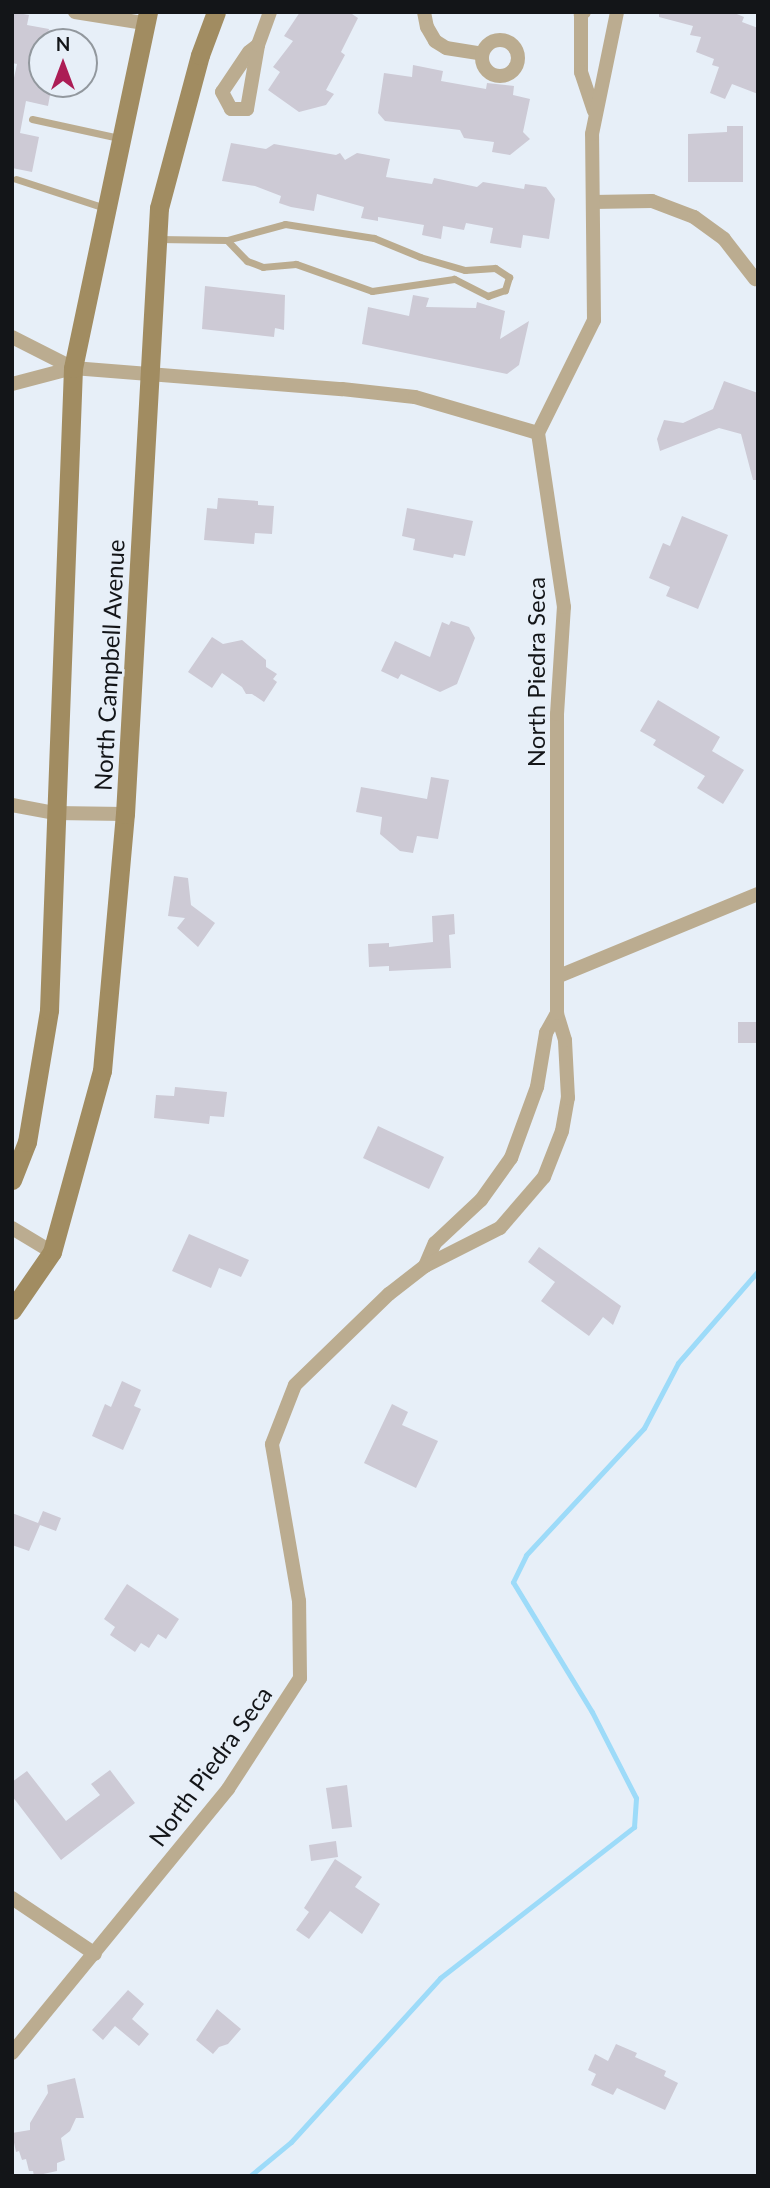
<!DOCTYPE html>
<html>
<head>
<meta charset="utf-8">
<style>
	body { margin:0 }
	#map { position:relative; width:770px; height:2188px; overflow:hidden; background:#e7eff8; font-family:Lato,sans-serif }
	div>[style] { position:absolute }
	.stream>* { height:5px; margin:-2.5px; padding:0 2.5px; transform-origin:2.5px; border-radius:2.5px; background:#9ddbf9 }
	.building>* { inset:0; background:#cdcad5 }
	.service>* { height:7px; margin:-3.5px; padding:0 3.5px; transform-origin:3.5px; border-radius:3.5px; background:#bbac90 }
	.minor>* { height:14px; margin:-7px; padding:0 7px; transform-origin:7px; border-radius:7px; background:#bbac90 }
	.minor>.ring { margin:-7px; padding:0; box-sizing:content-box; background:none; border:14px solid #bbac90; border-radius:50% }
	.secondary>* { height:19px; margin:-9.5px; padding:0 9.5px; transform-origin:9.5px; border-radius:9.5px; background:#a18c61 }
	span { translate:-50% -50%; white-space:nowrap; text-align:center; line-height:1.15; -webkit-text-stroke:5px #e7eff8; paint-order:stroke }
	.street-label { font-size:24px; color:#131518 }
	.frame { position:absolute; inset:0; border:14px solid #131518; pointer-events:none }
	.north { position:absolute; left:28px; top:28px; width:70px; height:70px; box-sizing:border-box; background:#e7eff8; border:2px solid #92989e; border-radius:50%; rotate:0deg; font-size:19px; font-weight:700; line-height:28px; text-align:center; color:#131518 }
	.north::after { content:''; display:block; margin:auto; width:24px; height:32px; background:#ac1d55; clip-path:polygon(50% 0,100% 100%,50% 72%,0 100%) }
</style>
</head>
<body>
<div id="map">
	<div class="stream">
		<div style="left:250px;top:2176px;width:53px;rotate:-39.7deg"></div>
		<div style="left:291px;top:2142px;width:222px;rotate:-47.7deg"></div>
		<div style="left:440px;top:1978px;width:246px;rotate:-37.9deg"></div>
		<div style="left:634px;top:1827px;width:29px;rotate:-86deg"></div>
		<div style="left:636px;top:1798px;width:97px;rotate:-117.1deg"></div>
		<div style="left:592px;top:1712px;width:152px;rotate:-121.3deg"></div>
		<div style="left:513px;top:1582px;width:30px;rotate:-64deg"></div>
		<div style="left:526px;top:1555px;width:173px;rotate:-47.1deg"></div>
		<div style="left:644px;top:1428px;width:73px;rotate:-62.4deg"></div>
		<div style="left:678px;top:1363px;width:122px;rotate:-49deg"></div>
	</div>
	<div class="building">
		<div style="clip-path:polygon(12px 12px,29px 15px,27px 25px,49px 29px,46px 42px,42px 42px,42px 84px,52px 84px,48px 106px,26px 101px,20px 133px,39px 137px,32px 172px,12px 168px,12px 87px,17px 64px,12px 63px)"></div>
		<div style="clip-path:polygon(300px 12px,349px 12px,358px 18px,341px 52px,345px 55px,326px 90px,334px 94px,326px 105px,299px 112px,268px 90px,280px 72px,273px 67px,293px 41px,284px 36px)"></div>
		<div style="clip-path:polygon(659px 12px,732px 12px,744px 17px,742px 22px,758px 28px,758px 94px,732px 84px,725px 99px,710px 93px,719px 67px,712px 65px,714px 59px,696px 52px,701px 37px,690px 35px,693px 26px,659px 17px)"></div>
		<div style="clip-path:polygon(413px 65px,443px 71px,441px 81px,486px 89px,487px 83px,514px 86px,513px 95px,530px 99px,523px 132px,530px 139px,510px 155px,492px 152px,494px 142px,464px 138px,460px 130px,385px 121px,378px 113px,384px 73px,412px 77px)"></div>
		<div style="clip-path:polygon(727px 126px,743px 126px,743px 182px,688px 182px,688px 134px,727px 132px)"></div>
		<div style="clip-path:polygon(231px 143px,266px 149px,274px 144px,336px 155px,340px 153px,345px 160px,357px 153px,390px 159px,386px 177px,432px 184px,434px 178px,477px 187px,483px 182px,524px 189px,525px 184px,546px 187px,555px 199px,549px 239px,523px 235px,521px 248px,490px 243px,493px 228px,466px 223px,464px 230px,443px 226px,441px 239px,422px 235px,424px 225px,378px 217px,378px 221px,361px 218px,364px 207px,317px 194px,314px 211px,291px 207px,279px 203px,281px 196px,255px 186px,222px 181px)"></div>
		<div style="clip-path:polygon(205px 286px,285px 295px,284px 330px,275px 328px,274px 337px,202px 329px)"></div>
		<div style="clip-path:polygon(413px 295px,429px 298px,426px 307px,476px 308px,477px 302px,505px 311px,500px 339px,529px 321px,519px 365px,507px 374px,362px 344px,368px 307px,409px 316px)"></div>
		<div style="clip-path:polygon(724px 381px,758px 393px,758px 480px,753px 480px,741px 434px,719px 428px,660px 451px,657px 439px,664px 420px,683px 423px,713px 409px)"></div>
		<div style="clip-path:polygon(218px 498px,258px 501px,258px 505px,274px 506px,272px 534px,255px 533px,254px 544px,204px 540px,207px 508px,217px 509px)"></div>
		<div style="clip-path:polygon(407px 508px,473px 521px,465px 556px,454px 554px,453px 558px,413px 550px,415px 539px,402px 536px)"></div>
		<div style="clip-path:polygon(682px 516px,728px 535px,698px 609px,666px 596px,670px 587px,649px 578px,663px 543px,670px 546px)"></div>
		<div style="clip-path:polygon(451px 621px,469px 627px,475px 638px,457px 684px,440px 692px,401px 674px,398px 679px,381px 671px,395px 641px,430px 657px,442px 622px,449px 625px)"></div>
		<div style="clip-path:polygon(212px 637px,223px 644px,242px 640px,266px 660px,266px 667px,277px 674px,273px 679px,277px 682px,264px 702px,252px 694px,246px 694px,242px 687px,222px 673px,212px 688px,188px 672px)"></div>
		<div style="clip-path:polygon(658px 700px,720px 737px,712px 751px,744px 770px,723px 804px,697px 788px,705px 776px,653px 745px,656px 740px,640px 731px)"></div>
		<div style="clip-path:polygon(431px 777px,449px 780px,438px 839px,417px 836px,413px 853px,400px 851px,380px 834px,382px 817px,356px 812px,361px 787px,427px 799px)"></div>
		<div style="clip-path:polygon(174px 876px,188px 878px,191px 905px,215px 923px,198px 947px,177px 928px,185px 918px,168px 916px)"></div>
		<div style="clip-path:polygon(454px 914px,455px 934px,449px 935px,451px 968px,389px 971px,389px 966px,369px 967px,368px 944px,389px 943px,389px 947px,433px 942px,432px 916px)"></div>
		<div style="clip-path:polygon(738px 1022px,758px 1022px,758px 1043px,738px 1043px)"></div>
		<div style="clip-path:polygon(175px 1087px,227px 1092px,224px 1117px,210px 1116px,209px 1124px,154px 1118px,156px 1095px,174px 1096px)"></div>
		<div style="clip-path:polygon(378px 1126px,444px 1157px,429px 1189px,363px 1158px)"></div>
		<div style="clip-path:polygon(189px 1234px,249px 1260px,241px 1277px,219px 1268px,211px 1288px,172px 1271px)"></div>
		<div style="clip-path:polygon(539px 1247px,621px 1306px,613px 1325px,603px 1317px,589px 1336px,541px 1301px,555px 1282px,528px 1262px)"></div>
		<div style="clip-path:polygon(122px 1381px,141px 1390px,134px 1406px,141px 1409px,123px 1450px,92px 1436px,105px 1404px,111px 1407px)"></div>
		<div style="clip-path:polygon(392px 1404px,408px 1412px,402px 1425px,438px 1441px,416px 1488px,364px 1463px)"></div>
		<div style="clip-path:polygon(43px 1511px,61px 1518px,56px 1531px,40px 1525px,29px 1551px,12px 1545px,12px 1513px,38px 1523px)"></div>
		<div style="clip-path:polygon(127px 1584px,179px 1619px,166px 1639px,158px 1634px,149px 1648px,141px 1643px,135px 1652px,110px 1635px,115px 1627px,104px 1619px)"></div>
		<div style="clip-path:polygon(110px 1770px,135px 1803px,61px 1860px,12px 1796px,12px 1782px,27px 1771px,66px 1821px,100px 1795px,91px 1784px)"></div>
		<div style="clip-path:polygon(347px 1785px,352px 1827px,332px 1829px,326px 1788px)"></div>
		<div style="clip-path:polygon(336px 1841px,338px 1857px,311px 1861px,309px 1845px)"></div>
		<div style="clip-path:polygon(335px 1859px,362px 1877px,355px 1887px,380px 1904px,362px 1934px,330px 1911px,309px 1939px,296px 1930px,309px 1912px,304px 1908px)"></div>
		<div style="clip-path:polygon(128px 1990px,144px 2004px,132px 2019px,149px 2034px,139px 2046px,115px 2026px,103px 2040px,92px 2030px)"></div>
		<div style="clip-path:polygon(217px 2009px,241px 2029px,228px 2044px,219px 2047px,213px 2054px,196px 2040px)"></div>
		<div style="clip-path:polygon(616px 2044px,637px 2053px,635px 2057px,666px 2071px,664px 2076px,678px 2083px,665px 2110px,617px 2088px,613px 2095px,591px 2085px,596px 2074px,588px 2070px,595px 2054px,608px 2061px)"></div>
		<div style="clip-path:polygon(75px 2078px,84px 2118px,76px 2118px,70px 2131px,61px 2138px,65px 2160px,57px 2163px,57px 2171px,34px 2176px,33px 2171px,29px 2171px,26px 2159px,22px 2160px,19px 2151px,16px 2152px,12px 2133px,30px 2130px,30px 2123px,48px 2093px,47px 2085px)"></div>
	</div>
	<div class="service">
		<div style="left:32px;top:119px;width:89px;rotate:12.3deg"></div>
		<div style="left:16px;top:179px;width:94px;rotate:18deg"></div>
		<div style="left:158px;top:239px;width:69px;rotate:0.8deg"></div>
		<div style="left:227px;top:240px;width:60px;rotate:-15.4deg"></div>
		<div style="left:285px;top:224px;width:90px;rotate:8.9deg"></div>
		<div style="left:374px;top:238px;width:50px;rotate:22.4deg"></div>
		<div style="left:420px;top:257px;width:47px;rotate:16.1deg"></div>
		<div style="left:465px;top:270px;width:30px;rotate:-4deg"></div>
		<div style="left:495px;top:268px;width:17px;rotate:33deg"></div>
		<div style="left:509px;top:277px;width:14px;rotate:107deg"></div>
		<div style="left:505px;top:290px;width:18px;rotate:161deg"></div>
		<div style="left:488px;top:296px;width:38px;rotate:-153deg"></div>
		<div style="left:454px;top:279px;width:83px;rotate:171.7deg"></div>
		<div style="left:372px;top:291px;width:81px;rotate:-160.4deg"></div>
		<div style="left:296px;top:264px;width:33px;rotate:175deg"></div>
		<div style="left:263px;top:267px;width:17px;rotate:-159deg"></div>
		<div style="left:247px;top:261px;width:29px;rotate:-134deg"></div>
	</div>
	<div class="minor">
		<div style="left:75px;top:12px;width:70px;rotate:9.1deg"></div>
		<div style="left:424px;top:12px;width:15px;rotate:79deg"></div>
		<div style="left:427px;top:27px;width:16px;rotate:60deg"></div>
		<div style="left:435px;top:41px;width:13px;rotate:32deg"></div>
		<div style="left:446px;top:48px;width:36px;rotate:9deg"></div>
		<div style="left:584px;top:12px;width:4px;rotate:146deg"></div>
		<div style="left:581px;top:14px;width:58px;rotate:90deg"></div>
		<div style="left:581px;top:72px;width:41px;rotate:71.6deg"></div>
		<div class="ring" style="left:482px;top:40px;width:22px;height:22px"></div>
		<div style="left:258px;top:45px;width:11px;rotate:142deg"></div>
		<div style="left:249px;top:52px;width:48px;rotate:124deg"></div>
		<div style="left:222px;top:92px;width:19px;rotate:62deg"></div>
		<div style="left:231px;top:109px;width:16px"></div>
		<div style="left:247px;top:109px;width:65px;rotate:-80.2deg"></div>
		<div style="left:258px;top:45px;width:35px;rotate:-70deg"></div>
		<div style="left:593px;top:202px;width:59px;rotate:-1deg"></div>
		<div style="left:652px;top:201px;width:45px;rotate:20.9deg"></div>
		<div style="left:694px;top:217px;width:37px;rotate:36deg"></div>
		<div style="left:724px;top:239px;width:51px;rotate:52.2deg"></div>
		<div style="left:12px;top:337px;width:68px;rotate:26.9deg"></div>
		<div style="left:12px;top:384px;width:63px;rotate:-14.7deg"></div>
		<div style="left:73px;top:368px;width:270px;rotate:4.5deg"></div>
		<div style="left:342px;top:389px;width:73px;rotate:6.3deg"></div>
		<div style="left:415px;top:397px;width:128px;rotate:16.3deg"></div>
		<div style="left:538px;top:433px;width:126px;rotate:-63.6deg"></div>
		<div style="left:594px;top:320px;width:186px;rotate:-90.6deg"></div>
		<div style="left:592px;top:134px;width:125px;rotate:-78.4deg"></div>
		<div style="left:12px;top:805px;width:44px;rotate:10.5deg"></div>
		<div style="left:55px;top:813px;width:70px;rotate:0.8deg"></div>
		<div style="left:559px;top:976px;width:215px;rotate:-22.4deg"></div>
		<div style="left:12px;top:1228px;width:47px;rotate:31deg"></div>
		<div style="left:425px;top:1266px;width:25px;rotate:-67deg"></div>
		<div style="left:435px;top:1243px;width:63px;rotate:-43.1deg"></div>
		<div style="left:481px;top:1200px;width:52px;rotate:-54.5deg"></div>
		<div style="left:511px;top:1158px;width:76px;rotate:-69.9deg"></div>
		<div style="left:537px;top:1087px;width:55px;rotate:-80.5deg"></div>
		<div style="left:546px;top:1033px;width:23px;rotate:-61deg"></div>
		<div style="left:12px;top:1898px;width:100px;rotate:34deg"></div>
		<div style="left:12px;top:2053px;width:341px;rotate:-50.7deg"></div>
		<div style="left:228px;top:1789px;width:132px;rotate:-57deg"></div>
		<div style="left:300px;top:1678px;width:77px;rotate:-90.7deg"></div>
		<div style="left:299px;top:1601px;width:159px;rotate:-99.8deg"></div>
		<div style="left:272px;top:1444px;width:63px;rotate:-68.7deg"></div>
		<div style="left:295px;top:1385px;width:131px;rotate:-44.1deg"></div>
		<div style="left:389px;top:1294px;width:46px;rotate:-37.9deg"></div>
		<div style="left:425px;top:1266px;width:84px;rotate:-26.9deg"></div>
		<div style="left:500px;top:1228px;width:67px;rotate:-49.2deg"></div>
		<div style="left:544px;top:1177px;width:49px;rotate:-68.6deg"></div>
		<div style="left:562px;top:1131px;width:34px;rotate:-80deg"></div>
		<div style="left:568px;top:1098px;width:58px;rotate:-93deg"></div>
		<div style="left:565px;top:1040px;width:28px;rotate:-107deg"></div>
		<div style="left:557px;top:1013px;width:299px;rotate:-90deg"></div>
		<div style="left:557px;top:714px;width:107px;rotate:-86.3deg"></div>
		<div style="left:564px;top:607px;width:176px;rotate:-98.5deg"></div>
	</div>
	<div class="secondary">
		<div style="left:12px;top:1180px;width:41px;rotate:-68.5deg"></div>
		<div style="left:27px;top:1142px;width:134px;rotate:-80.5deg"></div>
		<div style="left:49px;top:1010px;width:642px;rotate:-87.86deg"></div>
		<div style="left:73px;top:368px;width:364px;rotate:-78.1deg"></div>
		<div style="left:12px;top:1310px;width:70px;rotate:-55.4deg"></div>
		<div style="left:52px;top:1252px;width:188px;rotate:-74.6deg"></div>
		<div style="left:102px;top:1071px;width:258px;rotate:-84.9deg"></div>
		<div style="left:125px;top:814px;width:607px;rotate:-86.79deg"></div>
		<div style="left:159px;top:208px;width:158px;rotate:-75deg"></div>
		<div style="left:200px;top:55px;width:46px;rotate:-69.6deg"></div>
	</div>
	<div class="street-label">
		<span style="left:109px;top:665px;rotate:-87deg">North Campbell Avenue</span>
		<span style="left:536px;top:672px;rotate:-90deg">North Piedra Seca</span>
		<span style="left:210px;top:1766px;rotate:-54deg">North Piedra Seca</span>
	</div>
	<div class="frame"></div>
	<div class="north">N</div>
</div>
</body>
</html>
